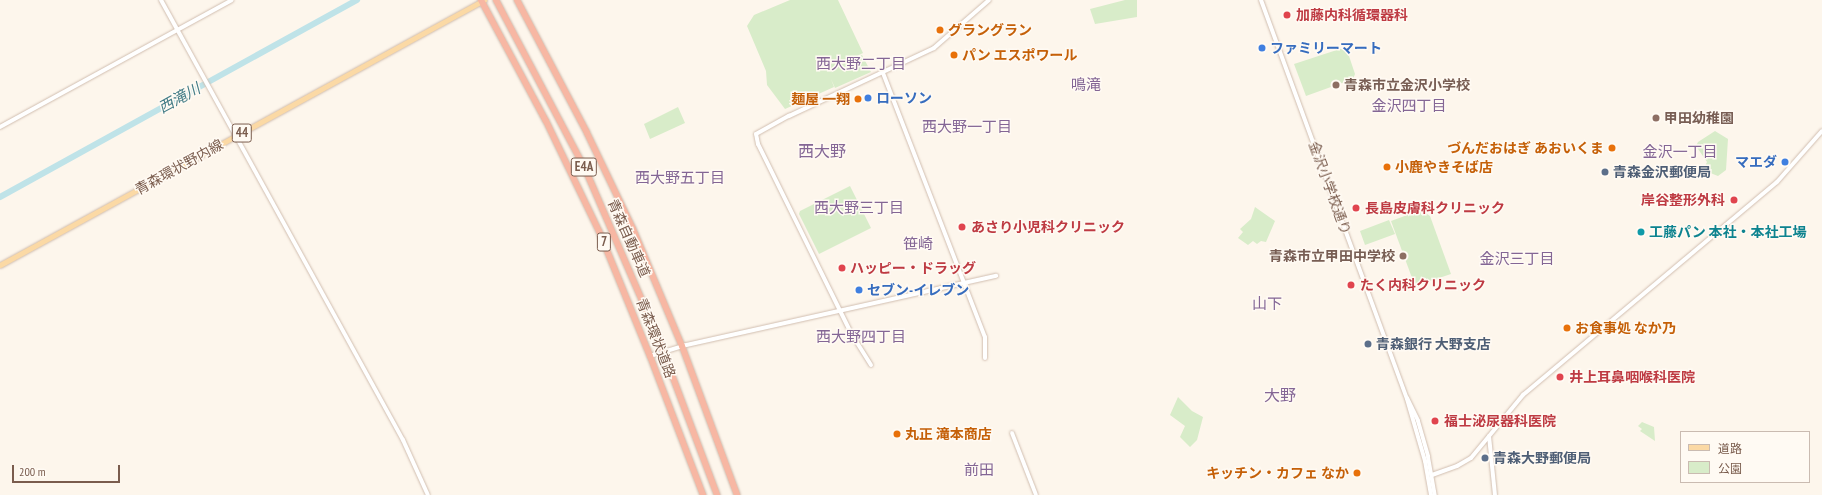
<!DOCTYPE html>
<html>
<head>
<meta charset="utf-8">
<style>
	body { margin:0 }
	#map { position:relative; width:1822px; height:495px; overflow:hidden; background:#fdf6ec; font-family:"PT Sans Narrow","Noto Sans JP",sans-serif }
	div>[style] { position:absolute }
	.green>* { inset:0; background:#d8ecc9 }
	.river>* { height:6px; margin:-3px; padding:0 3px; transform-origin:3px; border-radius:3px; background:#bfe3e8 }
	.roads { filter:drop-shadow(0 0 1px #d1beb0) drop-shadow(0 0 1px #d1beb0) }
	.minor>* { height:4px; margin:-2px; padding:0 2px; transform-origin:2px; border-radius:2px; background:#fff }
	.major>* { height:5px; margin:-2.5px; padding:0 2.5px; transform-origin:2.5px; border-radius:2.5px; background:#fbd9a5 }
	.highway>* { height:6px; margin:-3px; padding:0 3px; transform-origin:3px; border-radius:3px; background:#f7b7a3 }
	.bridges { filter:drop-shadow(0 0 1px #dad1cd) drop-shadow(0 0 1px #dad1cd) }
	.highway-bridge>* { height:6px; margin:-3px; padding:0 3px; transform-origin:3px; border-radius:3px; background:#f7b7a3 }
	.dots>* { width:11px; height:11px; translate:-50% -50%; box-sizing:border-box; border:2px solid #fffaf3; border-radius:50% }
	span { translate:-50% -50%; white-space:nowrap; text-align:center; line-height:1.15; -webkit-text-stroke:3px #fffaf3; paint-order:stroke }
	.shield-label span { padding:1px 3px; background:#fffaf3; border:1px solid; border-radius:3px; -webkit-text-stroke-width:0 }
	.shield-label { font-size:13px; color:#7a5c4d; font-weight:700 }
	.health-label { font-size:14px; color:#be3a42; font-weight:700 }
	.left { translate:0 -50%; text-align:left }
	.right { translate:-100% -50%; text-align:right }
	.food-label { font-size:14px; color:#c56008; font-weight:700 }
	.shop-label { font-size:14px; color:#366cbe; font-weight:700 }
	.education-label { font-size:14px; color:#785e54; font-weight:700 }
	.street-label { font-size:14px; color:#7a5c4d }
	.service-label { font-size:14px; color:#4e5e75; font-weight:700 }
	.culture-label { font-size:14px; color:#0d838f; font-weight:700 }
	.neighbourhood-label { font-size:15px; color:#846695 }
	.water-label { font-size:15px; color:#437c86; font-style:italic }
	.quarter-label { font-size:16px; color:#846695 }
	.legend { position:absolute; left:1680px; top:431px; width:130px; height:52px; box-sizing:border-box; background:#fffaf3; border:1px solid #cabbb1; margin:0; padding:5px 7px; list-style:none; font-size:12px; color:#7a5c4d }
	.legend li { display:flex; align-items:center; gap:8px; height:20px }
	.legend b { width:20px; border:1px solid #cabbb1 }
	.scale { position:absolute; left:12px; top:465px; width:108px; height:18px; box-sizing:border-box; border:2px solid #7a5c4d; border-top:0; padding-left:5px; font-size:12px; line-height:14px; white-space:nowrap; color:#7a5c4d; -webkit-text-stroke:3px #fffaf3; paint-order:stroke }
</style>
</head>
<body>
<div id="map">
	<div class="green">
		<div style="clip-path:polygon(790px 0,838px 0,863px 53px,827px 71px,862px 55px,871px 72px,835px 88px,831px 79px,834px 87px,785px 109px,767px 85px,766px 71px,747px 26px,754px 15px)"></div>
		<div style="clip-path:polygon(1125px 0,1137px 0,1137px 17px,1095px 24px,1090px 9px)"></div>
		<div style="clip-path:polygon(1346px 47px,1355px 74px,1353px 79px,1306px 96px,1294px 64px)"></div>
		<div style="clip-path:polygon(678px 107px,685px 123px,650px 139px,644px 124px)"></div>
		<div style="clip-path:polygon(1715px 131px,1728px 139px,1726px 170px,1718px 176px,1703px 170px,1707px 162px,1696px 146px,1698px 142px)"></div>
		<div style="clip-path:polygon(850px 186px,871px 228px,819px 254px,799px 214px,800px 211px)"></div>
		<div style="clip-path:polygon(1255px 207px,1275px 221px,1266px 242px,1261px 241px,1257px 244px,1253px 241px,1248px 245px,1238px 238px,1243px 232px,1240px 229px,1251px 219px)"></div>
		<div style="clip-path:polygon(1421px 210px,1430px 216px,1451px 274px,1415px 286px,1391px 221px)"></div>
		<div style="clip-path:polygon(1389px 220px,1395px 234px,1365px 245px,1360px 231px)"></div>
		<div style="clip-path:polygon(1178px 397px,1192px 411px,1203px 417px,1197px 440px,1190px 447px,1180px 437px,1185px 426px,1170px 415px)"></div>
		<div style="clip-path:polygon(1642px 422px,1654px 427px,1655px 441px,1640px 431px,1642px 429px,1638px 426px)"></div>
	</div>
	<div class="river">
		<div style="left:0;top:197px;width:408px;rotate:-28.9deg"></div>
	</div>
	<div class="roads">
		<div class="minor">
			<div style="left:161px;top:0;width:502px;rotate:61.19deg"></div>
			<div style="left:403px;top:440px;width:60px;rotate:65.6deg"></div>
			<div style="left:1261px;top:0;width:424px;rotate:69.9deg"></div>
			<div style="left:1407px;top:398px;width:25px;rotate:64deg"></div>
			<div style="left:1418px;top:421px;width:37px;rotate:74deg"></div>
			<div style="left:1428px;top:457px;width:39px;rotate:80deg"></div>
			<div style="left:883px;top:73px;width:283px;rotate:68.9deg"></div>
			<div style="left:985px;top:337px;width:21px;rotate:90deg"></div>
			<div style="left:0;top:127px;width:264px;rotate:-28.7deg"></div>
			<div style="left:650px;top:356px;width:34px;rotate:-17deg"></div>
			<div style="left:682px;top:346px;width:322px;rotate:-12.6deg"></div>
			<div style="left:871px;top:365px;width:36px;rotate:-122deg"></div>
			<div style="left:852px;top:335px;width:213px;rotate:-116.2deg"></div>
			<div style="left:758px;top:144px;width:10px;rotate:-101deg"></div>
			<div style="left:756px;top:134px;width:38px;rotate:-29deg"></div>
			<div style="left:789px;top:116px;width:160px;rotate:-25.1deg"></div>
			<div style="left:934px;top:48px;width:73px;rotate:-41.1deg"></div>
			<div style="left:1407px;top:399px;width:65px;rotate:73.8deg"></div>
			<div style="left:1425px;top:461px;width:35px;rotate:80deg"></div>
			<div style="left:1012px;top:433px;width:66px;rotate:68.8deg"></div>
			<div style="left:1489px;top:436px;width:59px;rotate:84.2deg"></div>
			<div style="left:1432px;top:475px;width:27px;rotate:-20deg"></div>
			<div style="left:1457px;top:466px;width:16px;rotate:-30deg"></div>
			<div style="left:1471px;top:458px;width:82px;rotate:-50.5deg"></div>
			<div style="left:1523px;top:395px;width:331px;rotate:-40deg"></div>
			<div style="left:1777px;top:182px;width:68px;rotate:-48.6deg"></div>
		</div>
		<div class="major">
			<div style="left:0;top:265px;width:552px;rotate:-28.7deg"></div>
		</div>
		<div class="highway">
			<div style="left:481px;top:0;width:137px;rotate:61.8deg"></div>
			<div style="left:546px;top:121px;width:122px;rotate:64.3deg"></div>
			<div style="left:599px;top:231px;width:135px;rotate:67.8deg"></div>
			<div style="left:650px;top:356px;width:149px;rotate:69.1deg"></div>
			<div style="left:496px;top:0;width:193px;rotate:62.2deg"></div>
			<div style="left:586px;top:171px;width:179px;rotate:66.6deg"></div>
			<div style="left:517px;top:0;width:150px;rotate:62.2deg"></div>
			<div style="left:587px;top:133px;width:106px;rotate:64.4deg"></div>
			<div style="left:633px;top:229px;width:127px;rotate:67.3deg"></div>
			<div style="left:682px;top:346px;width:159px;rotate:69.7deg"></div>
			<div style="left:669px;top:367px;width:137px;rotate:69.4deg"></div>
		</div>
	</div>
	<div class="bridges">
		<div class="highway-bridge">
			<div style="left:657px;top:335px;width:34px;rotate:69deg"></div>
		</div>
	</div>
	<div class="dots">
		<div style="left:1287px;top:15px;background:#e0444e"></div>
		<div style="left:940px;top:30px;background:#e8710a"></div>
		<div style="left:1262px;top:48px;background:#3f7fe0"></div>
		<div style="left:954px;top:55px;background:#e8710a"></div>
		<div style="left:1336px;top:85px;background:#8d6e63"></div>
		<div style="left:868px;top:98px;background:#3f7fe0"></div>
		<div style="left:858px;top:99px;background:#e8710a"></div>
		<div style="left:1656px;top:118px;background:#8d6e63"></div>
		<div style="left:1612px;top:148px;background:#e8710a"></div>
		<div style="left:1785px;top:162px;background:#3f7fe0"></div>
		<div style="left:1387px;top:167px;background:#e8710a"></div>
		<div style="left:1605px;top:172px;background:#5c6f8a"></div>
		<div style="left:1734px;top:200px;background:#e0444e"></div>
		<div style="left:1356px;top:208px;background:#e0444e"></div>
		<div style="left:962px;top:227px;background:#e0444e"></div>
		<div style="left:1641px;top:232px;background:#0f9aa8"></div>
		<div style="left:1403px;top:256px;background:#8d6e63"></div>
		<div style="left:842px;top:268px;background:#e0444e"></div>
		<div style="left:1351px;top:285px;background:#e0444e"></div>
		<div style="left:859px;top:290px;background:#3f7fe0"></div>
		<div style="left:1567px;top:328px;background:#e8710a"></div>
		<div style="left:1368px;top:344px;background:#5c6f8a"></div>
		<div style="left:1560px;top:377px;background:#e0444e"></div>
		<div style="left:1435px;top:421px;background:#e0444e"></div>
		<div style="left:897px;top:434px;background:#e8710a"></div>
		<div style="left:1485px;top:458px;background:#5c6f8a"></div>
		<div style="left:1357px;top:473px;background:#e8710a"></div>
	</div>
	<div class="shield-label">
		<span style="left:242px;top:133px">44</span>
		<span style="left:584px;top:167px">E4A</span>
		<span style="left:604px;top:242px">7</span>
	</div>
	<div class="health-label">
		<span class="left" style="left:1296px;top:15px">加藤内科循環器科</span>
		<span class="right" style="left:1725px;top:200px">岸谷整形外科</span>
		<span class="left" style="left:1365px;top:208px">長島皮膚科クリニック</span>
		<span class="left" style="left:971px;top:227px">あさり小児科クリニック</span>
		<span class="left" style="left:850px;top:268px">ハッピー・ドラッグ</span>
		<span class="left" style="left:1360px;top:285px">たく内科クリニック</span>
		<span class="left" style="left:1569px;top:377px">井上耳鼻咽喉科医院</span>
		<span class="left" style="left:1444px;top:421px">福士泌尿器科医院</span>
	</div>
	<div class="food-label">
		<span class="left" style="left:948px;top:30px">グラングラン</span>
		<span class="left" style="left:962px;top:55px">パン エスポワール</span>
		<span class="right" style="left:850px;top:99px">麺屋 一翔</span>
		<span class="right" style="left:1604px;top:148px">づんだおはぎ あおいくま</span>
		<span class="left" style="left:1395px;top:167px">小鹿やきそば店</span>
		<span class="left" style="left:1575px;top:328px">お食事処 なか乃</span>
		<span class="left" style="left:905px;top:434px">丸正 滝本商店</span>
		<span class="right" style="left:1349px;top:473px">キッチン・カフェ なか</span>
	</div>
	<div class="shop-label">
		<span class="left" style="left:1270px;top:48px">ファミリーマート</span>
		<span class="left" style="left:876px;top:98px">ローソン</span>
		<span class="right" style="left:1777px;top:162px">マエダ</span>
		<span class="left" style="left:867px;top:290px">セブン-イレブン</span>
	</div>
	<div class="education-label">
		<span class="left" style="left:1344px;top:85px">青森市立金沢小学校</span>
		<span class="left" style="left:1664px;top:118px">甲田幼稚園</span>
		<span class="right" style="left:1395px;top:256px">青森市立甲田中学校</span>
	</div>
	<div class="street-label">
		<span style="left:179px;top:167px;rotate:-29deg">青森環状野内線</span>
		<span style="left:1330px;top:188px;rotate:70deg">金沢小学校通り</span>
		<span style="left:629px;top:238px;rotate:66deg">青森自動車道</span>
		<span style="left:656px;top:338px;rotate:69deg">青森環状道路</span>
	</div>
	<div class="service-label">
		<span class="left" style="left:1613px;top:172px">青森金沢郵便局</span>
		<span class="left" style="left:1376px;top:344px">青森銀行 大野支店</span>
		<span class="left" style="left:1493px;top:458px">青森大野郵便局</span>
	</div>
	<div class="culture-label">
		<span class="left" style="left:1649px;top:232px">工藤パン 本社・本社工場</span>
	</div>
	<div class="neighbourhood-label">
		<span style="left:861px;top:64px">西大野二丁目</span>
		<span style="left:1086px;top:85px">鳴滝</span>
		<span style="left:1409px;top:106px">金沢四丁目</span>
		<span style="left:967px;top:127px">西大野一丁目</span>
		<span style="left:1680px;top:152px">金沢一丁目</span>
		<span style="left:680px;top:178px">西大野五丁目</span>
		<span style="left:859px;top:208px">西大野三丁目</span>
		<span style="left:918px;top:244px">笹崎</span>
		<span style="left:1517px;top:259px">金沢三丁目</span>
		<span style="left:1267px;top:304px">山下</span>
		<span style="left:861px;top:337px">西大野四丁目</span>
		<span style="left:979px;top:470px">前田</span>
	</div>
	<div class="water-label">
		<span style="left:179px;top:98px;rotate:-29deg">西滝川</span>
	</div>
	<div class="quarter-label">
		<span style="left:822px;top:151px">西大野</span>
		<span style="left:1280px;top:395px">大野</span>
	</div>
	<ul class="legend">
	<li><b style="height:5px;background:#fbd9a5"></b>道路</li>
	<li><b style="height:11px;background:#d8ecc9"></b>公園</li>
	</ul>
	<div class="scale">200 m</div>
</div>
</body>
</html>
